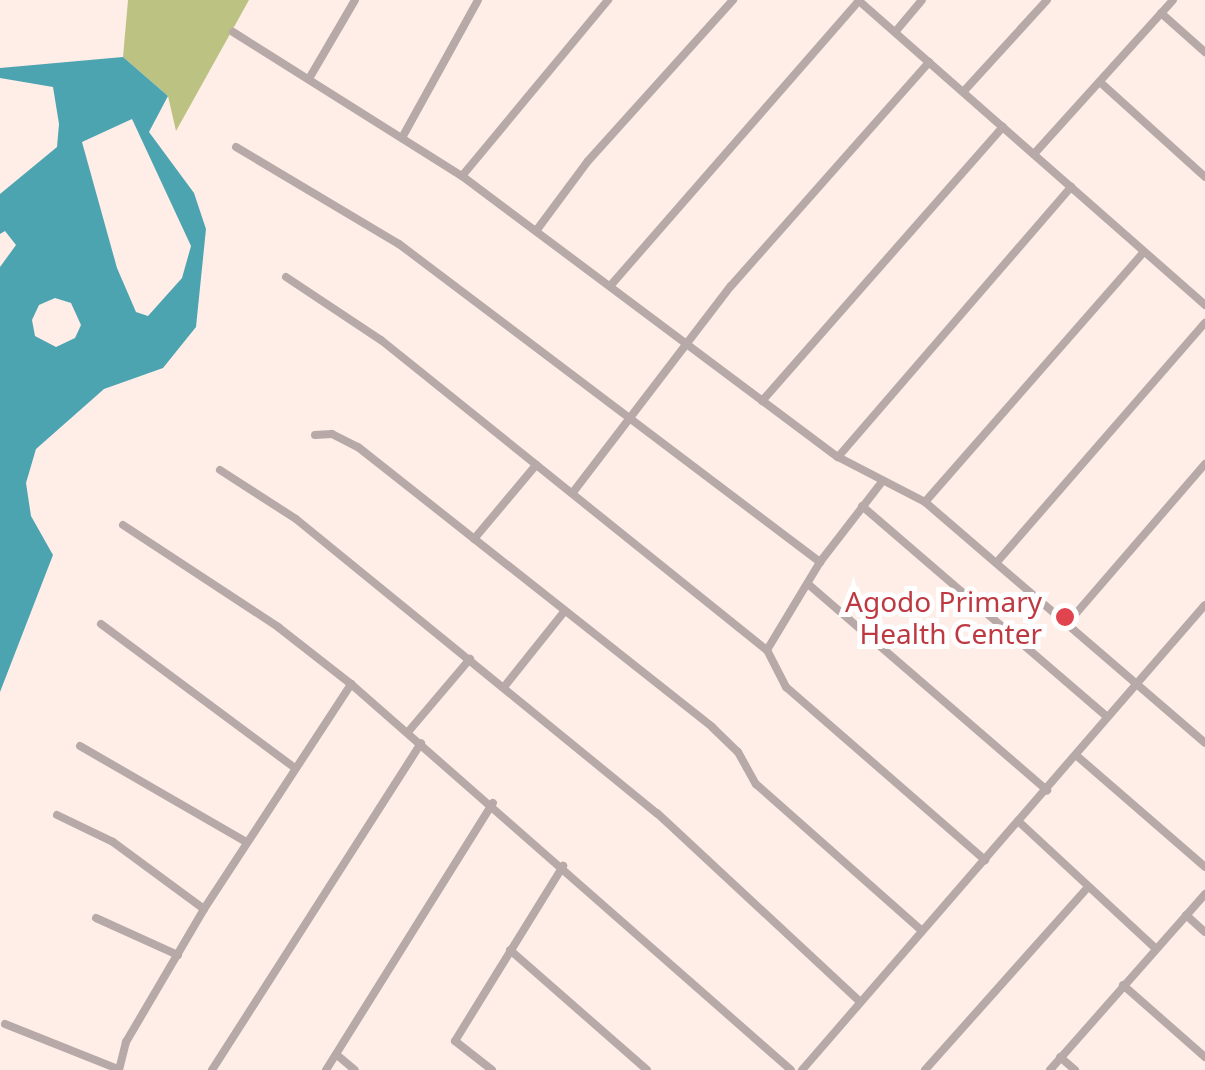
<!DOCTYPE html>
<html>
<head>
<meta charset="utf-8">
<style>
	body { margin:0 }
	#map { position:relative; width:1205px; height:1070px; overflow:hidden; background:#feeee7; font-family:"Noto Sans",sans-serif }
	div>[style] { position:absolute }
	.forest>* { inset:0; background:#bcc282 }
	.water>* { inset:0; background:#4da4b1 }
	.minor>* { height:8px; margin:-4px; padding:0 4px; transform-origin:4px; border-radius:4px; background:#b6a9a8 }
	.dots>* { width:28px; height:28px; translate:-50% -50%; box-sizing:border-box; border:5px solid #fff; border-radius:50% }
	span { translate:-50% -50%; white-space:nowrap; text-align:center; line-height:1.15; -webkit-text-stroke:10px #fff; paint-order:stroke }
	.health-label { font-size:28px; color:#be3a42 }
	.right { translate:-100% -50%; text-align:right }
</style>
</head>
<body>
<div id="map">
	<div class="forest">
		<div style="clip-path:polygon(128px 0,249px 0,176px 131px,168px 96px,123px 57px)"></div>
	</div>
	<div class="water">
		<div style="clip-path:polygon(evenodd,123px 57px,168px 96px,149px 132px,194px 193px,206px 229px,196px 327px,163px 368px,104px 389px,36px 449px,26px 483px,31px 516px,53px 555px,0 692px,0 267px,16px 245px,5px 231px,0 234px,0 194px,57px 147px,59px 124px,53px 87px,0 78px,0 68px,123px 57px,132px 119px,191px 246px,182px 278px,148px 316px,136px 312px,117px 268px,82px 142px,132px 119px,123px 57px,55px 298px,71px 303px,81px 325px,75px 338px,56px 347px,35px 336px,32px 320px,39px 305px,55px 298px)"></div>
	</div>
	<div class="minor">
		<div style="left:858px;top:0;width:462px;rotate:41.3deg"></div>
		<div style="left:1161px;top:13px;width:59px;rotate:41.6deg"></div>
		<div style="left:896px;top:31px;width:40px;rotate:-50deg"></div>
		<div style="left:233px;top:32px;width:271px;rotate:32.2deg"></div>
		<div style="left:462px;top:176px;width:469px;rotate:36.8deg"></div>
		<div style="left:838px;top:457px;width:98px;rotate:27.3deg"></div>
		<div style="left:925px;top:502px;width:369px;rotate:40.7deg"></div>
		<div style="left:310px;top:77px;width:89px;rotate:-59.7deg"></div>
		<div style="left:1101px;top:83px;width:140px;rotate:42.1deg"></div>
		<div style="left:964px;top:91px;width:123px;rotate:-47.6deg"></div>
		<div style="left:403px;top:136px;width:155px;rotate:-61.1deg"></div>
		<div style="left:236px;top:147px;width:190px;rotate:30.8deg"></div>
		<div style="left:399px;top:244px;width:528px;rotate:37.07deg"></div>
		<div style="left:1034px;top:154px;width:207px;rotate:-47.9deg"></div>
		<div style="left:462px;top:176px;width:229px;rotate:-50.3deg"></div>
		<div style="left:536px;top:231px;width:87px;rotate:-53.4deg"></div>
		<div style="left:588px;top:161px;width:217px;rotate:-48deg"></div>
		<div style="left:286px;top:277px;width:114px;rotate:33.6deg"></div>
		<div style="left:381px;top:340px;width:495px;rotate:38.8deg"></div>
		<div style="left:767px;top:650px;width:42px;rotate:62.8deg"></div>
		<div style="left:786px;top:687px;width:264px;rotate:41deg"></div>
		<div style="left:611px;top:285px;width:377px;rotate:-48.9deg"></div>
		<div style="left:762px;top:401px;width:365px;rotate:-48.7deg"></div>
		<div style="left:315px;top:435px;width:17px;rotate:-3deg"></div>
		<div style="left:332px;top:434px;width:29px;rotate:27deg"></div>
		<div style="left:358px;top:447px;width:451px;rotate:38.3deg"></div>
		<div style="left:712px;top:727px;width:36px;rotate:44deg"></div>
		<div style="left:738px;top:752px;width:37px;rotate:61deg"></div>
		<div style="left:756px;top:784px;width:220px;rotate:41.5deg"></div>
		<div style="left:838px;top:457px;width:357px;rotate:-49.2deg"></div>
		<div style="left:220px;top:470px;width:90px;rotate:32.8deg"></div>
		<div style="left:296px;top:519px;width:466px;rotate:39.2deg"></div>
		<div style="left:657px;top:813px;width:275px;rotate:42.9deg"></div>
		<div style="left:574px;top:491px;width:258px;rotate:-52.6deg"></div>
		<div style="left:731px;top:286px;width:299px;rotate:-48.5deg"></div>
		<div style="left:925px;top:502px;width:331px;rotate:-48.8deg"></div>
		<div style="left:862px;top:506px;width:323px;rotate:40.7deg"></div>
		<div style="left:123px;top:525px;width:186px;rotate:33.3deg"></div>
		<div style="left:278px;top:627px;width:93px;rotate:38deg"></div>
		<div style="left:351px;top:684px;width:585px;rotate:41.26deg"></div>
		<div style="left:474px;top:539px;width:97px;rotate:-50deg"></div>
		<div style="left:997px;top:562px;width:317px;rotate:-49deg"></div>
		<div style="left:808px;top:584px;width:316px;rotate:40.8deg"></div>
		<div style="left:101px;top:624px;width:238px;rotate:36.6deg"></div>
		<div style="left:1066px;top:625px;width:213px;rotate:-49.2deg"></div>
		<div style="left:767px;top:650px;width:103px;rotate:-58.9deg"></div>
		<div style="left:820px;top:562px;width:100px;rotate:-52.3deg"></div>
		<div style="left:504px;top:687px;width:95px;rotate:-51.4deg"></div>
		<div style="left:408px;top:732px;width:96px;rotate:-49.7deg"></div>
		<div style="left:80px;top:746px;width:192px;rotate:30deg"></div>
		<div style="left:1077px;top:756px;width:169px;rotate:40.9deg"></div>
		<div style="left:57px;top:815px;width:62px;rotate:25.7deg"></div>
		<div style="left:113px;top:842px;width:113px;rotate:36.4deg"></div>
		<div style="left:1018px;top:821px;width:188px;rotate:42.8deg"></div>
		<div style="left:1186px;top:915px;width:25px;rotate:42deg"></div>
		<div style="left:96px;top:918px;width:90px;rotate:24.3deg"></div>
		<div style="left:510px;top:950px;width:182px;rotate:41.2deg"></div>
		<div style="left:1123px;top:985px;width:109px;rotate:41.3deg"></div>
		<div style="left:5px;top:1024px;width:122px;rotate:21.7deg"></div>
		<div style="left:337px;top:1055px;width:23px;rotate:40deg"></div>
		<div style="left:1060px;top:1057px;width:20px;rotate:41deg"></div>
		<div style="left:119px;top:1070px;width:29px;rotate:-76deg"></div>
		<div style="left:126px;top:1042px;width:154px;rotate:-59.6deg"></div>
		<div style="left:204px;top:909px;width:269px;rotate:-56.8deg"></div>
		<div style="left:212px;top:1070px;width:388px;rotate:-57.4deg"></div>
		<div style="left:326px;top:1070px;width:315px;rotate:-58deg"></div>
		<div style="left:492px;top:1070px;width:47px;rotate:-141.9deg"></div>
		<div style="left:455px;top:1041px;width:206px;rotate:-58.3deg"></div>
		<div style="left:802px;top:1070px;width:615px;rotate:-49.09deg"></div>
		<div style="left:925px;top:1070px;width:244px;rotate:-48.3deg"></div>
		<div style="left:1050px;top:1070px;width:235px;rotate:-48.6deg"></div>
	</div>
	<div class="dots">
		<div style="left:1065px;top:617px;background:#e0444e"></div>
	</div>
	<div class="health-label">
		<span class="right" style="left:1042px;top:617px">Agodo Primary<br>Health Center</span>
	</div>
</div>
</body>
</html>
